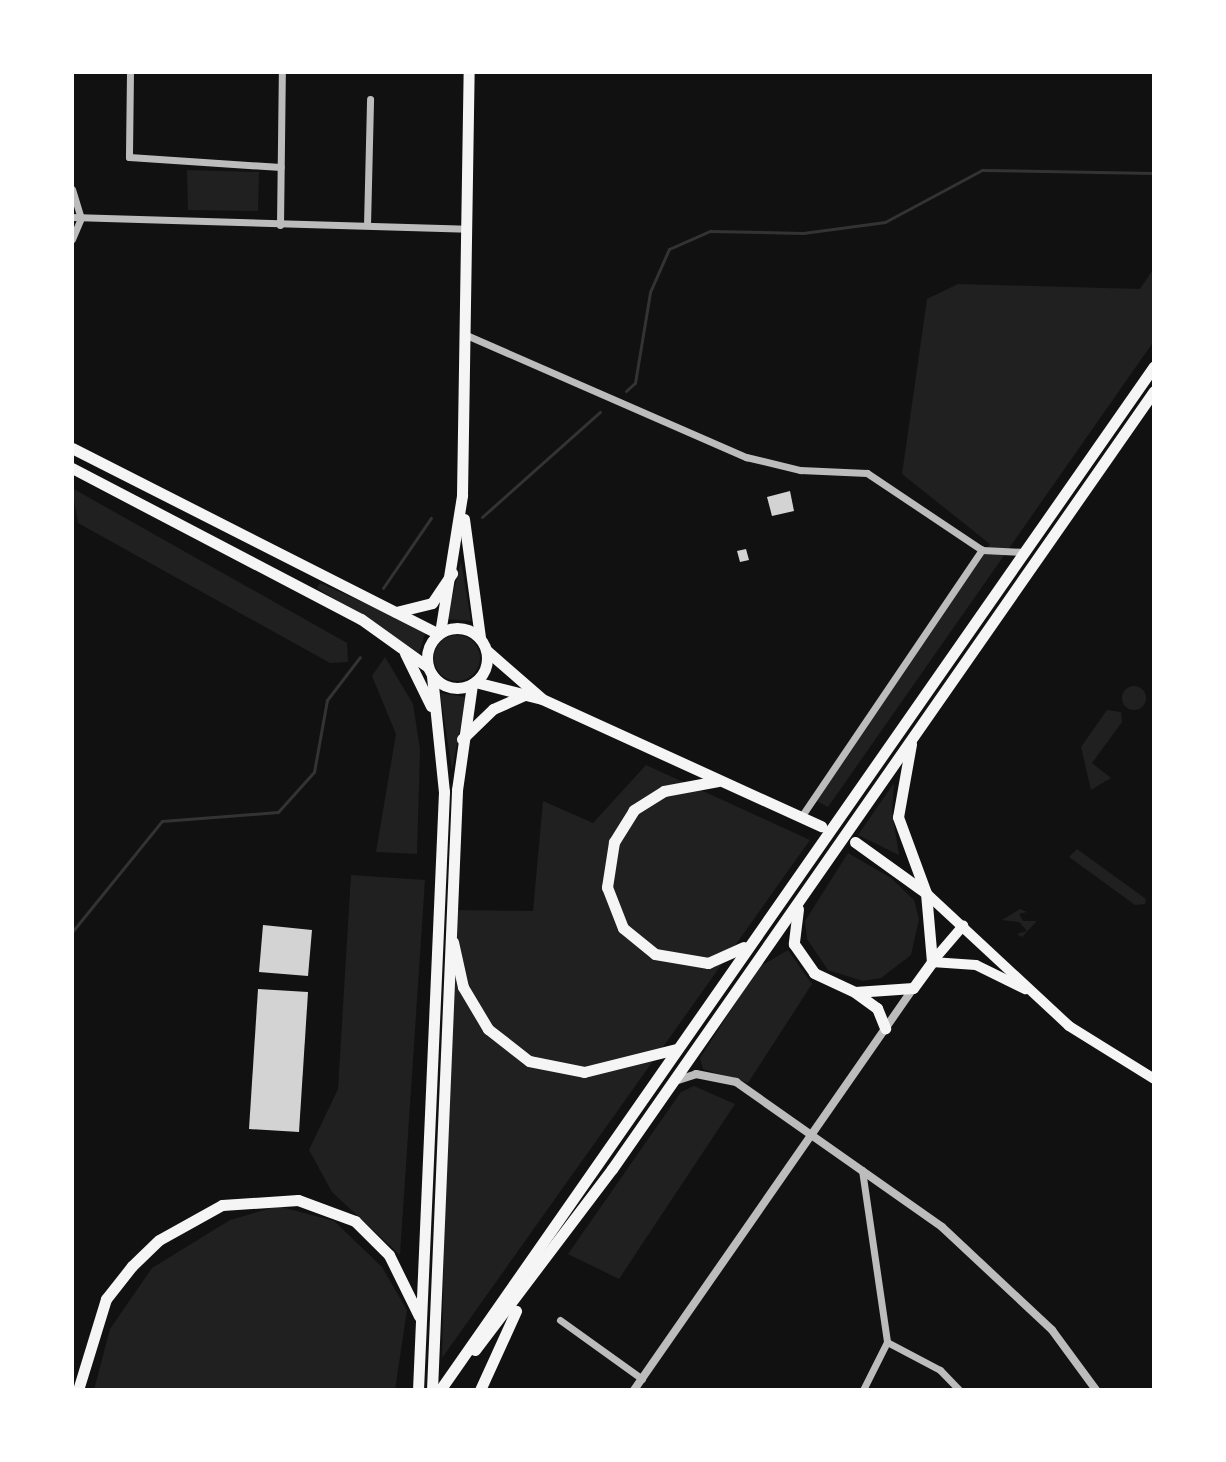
<!DOCTYPE html>
<html>
<head>
<meta charset="utf-8">
<style>
	body { margin:0 }
	#map { position:relative; width:1226px; height:1462px; overflow:hidden; background:#111; font-family:Rubik,sans-serif }
	div>[style] { position:absolute }
	.green>* { inset:0; background:#202020 }
	.round { border-radius:50% }
	.stream>* { height:3px; margin:-1.5px; padding:0 1.5px; transform-origin:1.5px; border-radius:1.5px; background:#333 }
	.building>* { inset:0; background:#d3d3d3 }
	.minor>* { height:7px; margin:-3.5px; padding:0 3.5px; transform-origin:3.5px; border-radius:3.5px; background:#bcbcbc }
	.tertiary>* { height:8px; margin:-4px; padding:0 4px; transform-origin:4px; border-radius:4px; background:#bcbcbc }
	.secondary>* { height:10px; margin:-5px; padding:0 5px; transform-origin:5px; border-radius:5px; background:#f5f5f5 }
	.primary>* { height:11px; margin:-5.5px; padding:0 5.5px; transform-origin:5.5px; border-radius:5.5px; background:#f5f5f5 }
	.trunk>* { height:11px; margin:-5.5px; padding:0 5.5px; transform-origin:5.5px; border-radius:5.5px; background:#f5f5f5 }
	.trunk>.ring { margin:-5.5px; padding:0; box-sizing:content-box; background:none; border:11px solid #f5f5f5; border-radius:50% }
	span { translate:-50% -50%; white-space:nowrap; text-align:center; line-height:1.15; -webkit-text-stroke:7px #fff; paint-order:stroke }
	.frame { position:absolute; inset:0; border:74px solid #fff; pointer-events:none }
</style>
</head>
<body>
<div id="map">
	<div class="green">
		<div style="clip-path:polygon(187px 170px,259px 172px,258px 211px,188px 210px)"></div>
		<div style="clip-path:polygon(1154px 268px,1154px 341px,828px 807px,815px 800px,990px 544px,902px 474px,927px 299px,958px 284px,1140px 289px)"></div>
		<div style="clip-path:polygon(72px 488px,347px 643px,348px 662px,330px 663px,78px 523px)"></div>
		<div style="clip-path:polygon(461px 561px,471px 621px,447px 619px)"></div>
		<div style="clip-path:polygon(320px 583px,426px 631px,419px 653px,317px 588px)"></div>
		<div class="round" style="left:434px;top:635px;width:46px;height:46px"></div>
		<div style="clip-path:polygon(385px 657px,413px 704px,420px 749px,417px 854px,376px 852px,396px 734px,372px 676px)"></div>
		<div class="round" style="left:1122px;top:686px;width:24px;height:24px"></div>
		<div style="clip-path:polygon(440px 693px,466px 697px,452px 770px)"></div>
		<div style="clip-path:polygon(1107px 710px,1121px 712px,1122px 722px,1092px 763px,1111px 778px,1091px 790px,1081px 747px)"></div>
		<div style="clip-path:polygon(646px 765px,810px 840px,442px 1358px,450px 910px,533px 911px,543px 801px,593px 823px)"></div>
		<div style="clip-path:polygon(894px 783px,892px 812px,899px 855px,858px 835px)"></div>
		<div style="clip-path:polygon(1077px 849px,1146px 899px,1145px 904px,1135px 905px,1069px 857px)"></div>
		<div style="clip-path:polygon(848px 853px,891px 878px,914px 900px,919px 919px,911px 955px,881px 978px,863px 981px,828px 970px,807px 939px,805px 921px)"></div>
		<div style="clip-path:polygon(351px 875px,425px 880px,400px 1255px,332px 1192px,309px 1150px,338px 1089px)"></div>
		<div style="clip-path:polygon(1020px 909px,1027px 912px,1019px 914px,1023px 921px,1037px 921px,1022px 937px,1017px 934px,1027px 931px,1019px 922px,1002px 920px)"></div>
		<div style="clip-path:polygon(788px 950px,812px 984px,748px 1083px,703px 1069px,700px 1058px,759px 967px)"></div>
		<div style="clip-path:polygon(694px 1086px,735px 1104px,619px 1279px,568px 1254px,681px 1092px)"></div>
		<div style="clip-path:polygon(278px 1206px,334px 1221px,382px 1267px,407px 1310px,395px 1390px,94px 1390px,110px 1329px,152px 1268px,230px 1220px)"></div>
	</div>
	<div class="stream">
		<div style="left:626px;top:391px;width:12px;rotate:-42deg"></div>
		<div style="left:635px;top:383px;width:92px;rotate:-80.6deg"></div>
		<div style="left:650px;top:292px;width:47px;rotate:-66.2deg"></div>
		<div style="left:669px;top:249px;width:45px;rotate:-23.7deg"></div>
		<div style="left:710px;top:231px;width:93px;rotate:1.2deg"></div>
		<div style="left:803px;top:233px;width:83px;rotate:-7.6deg"></div>
		<div style="left:885px;top:222px;width:110px;rotate:-28.2deg"></div>
		<div style="left:982px;top:170px;width:172px;rotate:1deg"></div>
		<div style="left:482px;top:517px;width:158px;rotate:-41.7deg"></div>
		<div style="left:383px;top:588px;width:85px;rotate:-55.6deg"></div>
		<div style="left:72px;top:932px;width:143px;rotate:-51deg"></div>
		<div style="left:162px;top:821px;width:116px;rotate:-4.4deg"></div>
		<div style="left:278px;top:812px;width:54px;rotate:-48deg"></div>
		<div style="left:314px;top:772px;width:73px;rotate:-79.8deg"></div>
		<div style="left:327px;top:700px;width:54px;rotate:-52.5deg"></div>
	</div>
	<div class="building">
		<div style="clip-path:polygon(790px 491px,794px 511px,772px 516px,767px 497px)"></div>
		<div style="clip-path:polygon(746px 549px,749px 560px,740px 562px,737px 551px)"></div>
		<div style="clip-path:polygon(263px 925px,312px 930px,308px 976px,259px 972px)"></div>
		<div style="clip-path:polygon(258px 989px,308px 992px,299px 1132px,249px 1129px)"></div>
	</div>
	<div class="minor">
		<div style="left:130px;top:72px;width:85px;rotate:90.7deg"></div>
		<div style="left:129px;top:157px;width:152px;rotate:3.8deg"></div>
		<div style="left:72px;top:189px;width:30px;rotate:73deg"></div>
		<div style="left:81px;top:218px;width:23px;rotate:113deg"></div>
		<div style="left:72px;top:217px;width:395px;rotate:1.7deg"></div>
		<div style="left:280px;top:225px;width:153px;rotate:-89.3deg"></div>
		<div style="left:367px;top:225px;width:126px;rotate:-88.6deg"></div>
		<div style="left:464px;top:334px;width:308px;rotate:23.6deg"></div>
		<div style="left:746px;top:457px;width:56px;rotate:13.5deg"></div>
		<div style="left:800px;top:470px;width:67px;rotate:2.6deg"></div>
		<div style="left:867px;top:473px;width:138px;rotate:33.8deg"></div>
		<div style="left:982px;top:550px;width:42px;rotate:2.7deg"></div>
		<div style="left:801px;top:817px;width:323px;rotate:-55.9deg"></div>
		<div style="left:862px;top:1170px;width:174px;rotate:81.7deg"></div>
		<div style="left:887px;top:1342px;width:54px;rotate:116.6deg"></div>
		<div style="left:560px;top:1320px;width:101px;rotate:35.7deg"></div>
		<div style="left:887px;top:1342px;width:60px;rotate:27.8deg"></div>
		<div style="left:940px;top:1370px;width:28px;rotate:46deg"></div>
	</div>
	<div class="tertiary">
		<div style="left:675px;top:1081px;width:22px;rotate:-18deg"></div>
		<div style="left:696px;top:1074px;width:41px;rotate:11.3deg"></div>
		<div style="left:736px;top:1082px;width:252px;rotate:35.1deg"></div>
		<div style="left:942px;top:1227px;width:151px;rotate:43.1deg"></div>
		<div style="left:1052px;top:1330px;width:74px;rotate:53.7deg"></div>
		<div style="left:634px;top:1390px;width:489px;rotate:-55.2deg"></div>
	</div>
	<div class="secondary">
		<div style="left:926px;top:893px;width:195px;rotate:42.9deg"></div>
		<div style="left:1069px;top:1026px;width:100px;rotate:31.9deg"></div>
		<div style="left:932px;top:962px;width:44px;rotate:3.9deg"></div>
		<div style="left:976px;top:965px;width:55px;rotate:26.1deg"></div>
		<div style="left:932px;top:962px;width:48px;rotate:-49.3deg"></div>
	</div>
	<div class="primary">
		<div style="left:464px;top:519px;width:120px;rotate:82.3deg"></div>
		<div style="left:440px;top:633px;width:140px;rotate:-80.9deg"></div>
		<div style="left:462px;top:495px;width:423px;rotate:-89.1deg"></div>
		<div style="left:486px;top:650px;width:73px;rotate:41.1deg"></div>
		<div style="left:475px;top:682px;width:69px;rotate:14.2deg"></div>
		<div style="left:542px;top:699px;width:307px;rotate:24.5deg"></div>
		<div style="left:855px;top:842px;width:87px;rotate:35.7deg"></div>
		<div style="left:926px;top:893px;width:69px;rotate:85deg"></div>
		<div style="left:932px;top:962px;width:32px;rotate:126deg"></div>
	</div>
	<div class="trunk">
		<div style="left:72px;top:448px;width:411px;rotate:26.9deg"></div>
		<div style="left:72px;top:468px;width:326px;rotate:27.6deg"></div>
		<div style="left:361px;top:619px;width:82px;rotate:35.6deg"></div>
		<div style="left:396px;top:612px;width:37px;rotate:-14deg"></div>
		<div style="left:432px;top:603px;width:36px;rotate:-56deg"></div>
		<div class="ring" style="left:427px;top:628px;width:49px;height:49px"></div>
		<div style="left:405px;top:653px;width:59px;rotate:63.9deg"></div>
		<div style="left:462px;top:739px;width:43px;rotate:-44.1deg"></div>
		<div style="left:493px;top:709px;width:35px;rotate:-24deg"></div>
		<div style="left:911px;top:744px;width:74px;rotate:100.1deg"></div>
		<div style="left:898px;top:817px;width:81px;rotate:69.8deg"></div>
		<div style="left:718px;top:781px;width:55px;rotate:169.5deg"></div>
		<div style="left:664px;top:791px;width:36px;rotate:148deg"></div>
		<div style="left:634px;top:810px;width:38px;rotate:122deg"></div>
		<div style="left:614px;top:842px;width:46px;rotate:98.8deg"></div>
		<div style="left:607px;top:887px;width:44px;rotate:68.7deg"></div>
		<div style="left:623px;top:928px;width:41px;rotate:39.1deg"></div>
		<div style="left:655px;top:954px;width:54px;rotate:9.6deg"></div>
		<div style="left:708px;top:963px;width:39px;rotate:-24deg"></div>
		<div style="left:798px;top:909px;width:35px;rotate:97deg"></div>
		<div style="left:794px;top:944px;width:35px;rotate:55deg"></div>
		<div style="left:814px;top:973px;width:45px;rotate:24.9deg"></div>
		<div style="left:855px;top:992px;width:58px;rotate:-3.9deg"></div>
		<div style="left:453px;top:942px;width:46px;rotate:77.5deg"></div>
		<div style="left:463px;top:987px;width:49px;rotate:59.2deg"></div>
		<div style="left:488px;top:1029px;width:52px;rotate:38deg"></div>
		<div style="left:529px;top:1061px;width:56px;rotate:11.3deg"></div>
		<div style="left:584px;top:1072px;width:95px;rotate:-14deg"></div>
		<div style="left:856px;top:993px;width:26px;rotate:36deg"></div>
		<div style="left:877px;top:1008px;width:22px;rotate:68deg"></div>
		<div style="left:475px;top:1350px;width:227px;rotate:-52.9deg"></div>
		<div style="left:612px;top:1169px;width:948px;rotate:-55.14deg"></div>
		<div style="left:78px;top:1390px;width:95px;rotate:-72.9deg"></div>
		<div style="left:106px;top:1299px;width:42px;rotate:-51.8deg"></div>
		<div style="left:132px;top:1266px;width:37px;rotate:-44deg"></div>
		<div style="left:159px;top:1240px;width:72px;rotate:-29.1deg"></div>
		<div style="left:222px;top:1205px;width:76px;rotate:-3.8deg"></div>
		<div style="left:298px;top:1200px;width:61px;rotate:20.2deg"></div>
		<div style="left:355px;top:1221px;width:48px;rotate:45deg"></div>
		<div style="left:389px;top:1255px;width:68px;rotate:63.8deg"></div>
		<div style="left:418px;top:1390px;width:599px;rotate:-87.51deg"></div>
		<div style="left:444px;top:792px;width:118px;rotate:-95.9deg"></div>
		<div style="left:432px;top:1390px;width:601px;rotate:-87.61deg"></div>
		<div style="left:457px;top:790px;width:107px;rotate:-81.9deg"></div>
		<div style="left:440px;top:1390px;width:1248px;rotate:-55.11deg"></div>
		<div style="left:480px;top:1390px;width:87px;rotate:-65.5deg"></div>
	</div>
	<div class="frame"></div>
</div>
</body>
</html>
